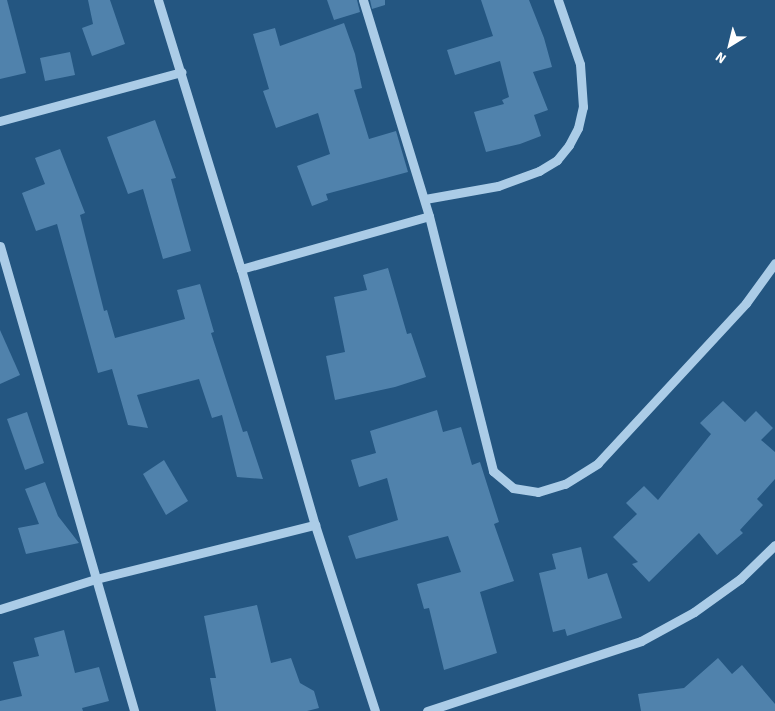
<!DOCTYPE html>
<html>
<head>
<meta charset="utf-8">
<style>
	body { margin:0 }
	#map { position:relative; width:775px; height:711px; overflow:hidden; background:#245681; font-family:"Source Sans 3",sans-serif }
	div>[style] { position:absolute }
	.building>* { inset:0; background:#5082ac }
	.minor>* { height:9px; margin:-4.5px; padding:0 4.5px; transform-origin:4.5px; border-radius:4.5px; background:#abcce7 }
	span { translate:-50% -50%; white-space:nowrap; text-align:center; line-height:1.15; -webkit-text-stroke:4px #245681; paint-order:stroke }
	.north { position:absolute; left:705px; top:20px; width:50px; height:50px; -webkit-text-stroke:4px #245681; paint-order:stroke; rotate:216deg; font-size:14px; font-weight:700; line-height:20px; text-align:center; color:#fff }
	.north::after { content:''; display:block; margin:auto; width:18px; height:22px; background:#fff; clip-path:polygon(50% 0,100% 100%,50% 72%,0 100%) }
</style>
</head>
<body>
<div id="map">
	<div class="building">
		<div style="clip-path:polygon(0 0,7px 0,26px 73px,0 79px)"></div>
		<div style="clip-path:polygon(88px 0,110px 0,125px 44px,92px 56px,82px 28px,93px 24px)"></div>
		<div style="clip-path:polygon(327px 0,357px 0,360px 12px,334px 20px)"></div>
		<div style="clip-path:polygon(370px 0,385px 0,385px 5px,372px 9px)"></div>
		<div style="clip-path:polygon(481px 0,529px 0,544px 38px,552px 67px,533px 72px,548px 110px,534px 115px,541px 136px,520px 144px,486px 152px,474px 112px,504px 104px,502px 100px,509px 97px,500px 61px,455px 75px,447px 50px,493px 36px)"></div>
		<div style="clip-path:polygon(344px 23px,355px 54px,362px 88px,354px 90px,369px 139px,396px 131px,408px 172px,326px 194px,328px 200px,312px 206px,297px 166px,330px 154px,318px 113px,276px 128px,263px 91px,269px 89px,253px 34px,275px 28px,280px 46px)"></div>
		<div style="clip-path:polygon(70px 52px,75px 75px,45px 81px,40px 58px)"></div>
		<div style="clip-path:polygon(155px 120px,176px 178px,171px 179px,191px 251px,163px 259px,143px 189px,128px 194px,107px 137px)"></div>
		<div style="clip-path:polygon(60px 149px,85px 213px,80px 215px,104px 311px,107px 310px,115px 338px,185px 319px,177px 290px,200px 284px,214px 332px,211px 333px,243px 432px,247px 431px,263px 479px,237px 477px,222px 415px,212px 418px,199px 379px,137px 395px,148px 428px,128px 425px,112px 369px,98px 373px,57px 224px,36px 231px,22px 193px,45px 184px,35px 158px)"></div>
		<div style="clip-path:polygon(388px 268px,407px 334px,411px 333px,426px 377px,395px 387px,335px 400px,326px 356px,345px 352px,334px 297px,367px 290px,363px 275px)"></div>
		<div style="clip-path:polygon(0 330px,20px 375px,0 384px)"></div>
		<div style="clip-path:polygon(723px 401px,745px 422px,756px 411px,773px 428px,761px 440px,775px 452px,775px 479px,757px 499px,763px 505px,740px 530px,743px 533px,717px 555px,699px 533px,649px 582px,632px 564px,638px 562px,613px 537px,637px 514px,626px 503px,644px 486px,658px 500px,711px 434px,700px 423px)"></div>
		<div style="clip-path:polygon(437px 410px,443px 432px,461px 427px,472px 465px,480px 462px,499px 522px,494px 524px,514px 581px,480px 592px,497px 653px,444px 670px,429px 608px,424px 609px,417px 584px,461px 572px,448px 536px,356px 559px,348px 536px,398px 520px,387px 478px,359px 487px,351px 460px,376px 453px,370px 431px)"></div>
		<div style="clip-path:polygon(27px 412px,44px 463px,25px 470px,7px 419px)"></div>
		<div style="clip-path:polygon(164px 460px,188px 501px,166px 515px,143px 474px)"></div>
		<div style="clip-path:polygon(45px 482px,58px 516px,79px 543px,26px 554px,18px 528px,39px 524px,25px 489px)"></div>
		<div style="clip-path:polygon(581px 547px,588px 579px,607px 573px,622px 618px,567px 636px,565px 629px,553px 632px,539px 573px,556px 569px,552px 554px)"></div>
		<div style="clip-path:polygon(257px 605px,271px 663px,291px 658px,300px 683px,314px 691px,319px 708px,307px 711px,216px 711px,210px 678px,216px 678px,204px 616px)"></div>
		<div style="clip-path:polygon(64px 630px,75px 673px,99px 667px,109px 701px,82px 708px,83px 711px,0 711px,0 701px,22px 696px,13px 662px,39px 656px,34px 638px)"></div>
		<div style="clip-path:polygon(718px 658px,732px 674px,742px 665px,775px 704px,775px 711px,641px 711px,638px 694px,684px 688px)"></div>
	</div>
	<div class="minor">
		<div style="left:158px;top:0;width:282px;rotate:72.9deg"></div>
		<div style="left:241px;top:269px;width:266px;rotate:73.9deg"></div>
		<div style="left:315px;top:525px;width:195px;rotate:72.1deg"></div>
		<div style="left:0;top:121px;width:188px;rotate:-15.1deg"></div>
		<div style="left:425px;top:199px;width:74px;rotate:-10.1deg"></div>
		<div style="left:498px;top:186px;width:44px;rotate:-20.1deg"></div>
		<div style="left:539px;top:171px;width:21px;rotate:-31deg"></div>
		<div style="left:557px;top:160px;width:19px;rotate:-51deg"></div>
		<div style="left:569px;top:145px;width:19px;rotate:-62deg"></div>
		<div style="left:578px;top:128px;width:22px;rotate:-77deg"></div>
		<div style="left:583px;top:107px;width:43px;rotate:-94deg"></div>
		<div style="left:580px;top:64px;width:68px;rotate:-109deg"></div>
		<div style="left:429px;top:216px;width:263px;rotate:75.9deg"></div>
		<div style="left:493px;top:471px;width:26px;rotate:40deg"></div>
		<div style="left:513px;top:488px;width:25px;rotate:9deg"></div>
		<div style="left:538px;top:492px;width:28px;rotate:-17deg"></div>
		<div style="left:565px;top:484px;width:39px;rotate:-32deg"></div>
		<div style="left:598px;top:463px;width:218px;rotate:-47.2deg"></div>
		<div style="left:746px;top:303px;width:49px;rotate:-54.1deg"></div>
		<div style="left:0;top:246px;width:484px;rotate:73.9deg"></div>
		<div style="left:241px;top:269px;width:195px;rotate:-15.7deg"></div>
		<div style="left:429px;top:216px;width:226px;rotate:-107deg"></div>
		<div style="left:0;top:609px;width:101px;rotate:-17.4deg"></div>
		<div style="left:96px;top:579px;width:226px;rotate:-13.9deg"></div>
		<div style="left:427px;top:711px;width:225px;rotate:-18.1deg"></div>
		<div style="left:641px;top:641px;width:60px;rotate:-28.7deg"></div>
		<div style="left:694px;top:612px;width:57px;rotate:-35.7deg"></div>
		<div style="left:740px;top:579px;width:49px;rotate:-44.2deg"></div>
	</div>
	<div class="north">N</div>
</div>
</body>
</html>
